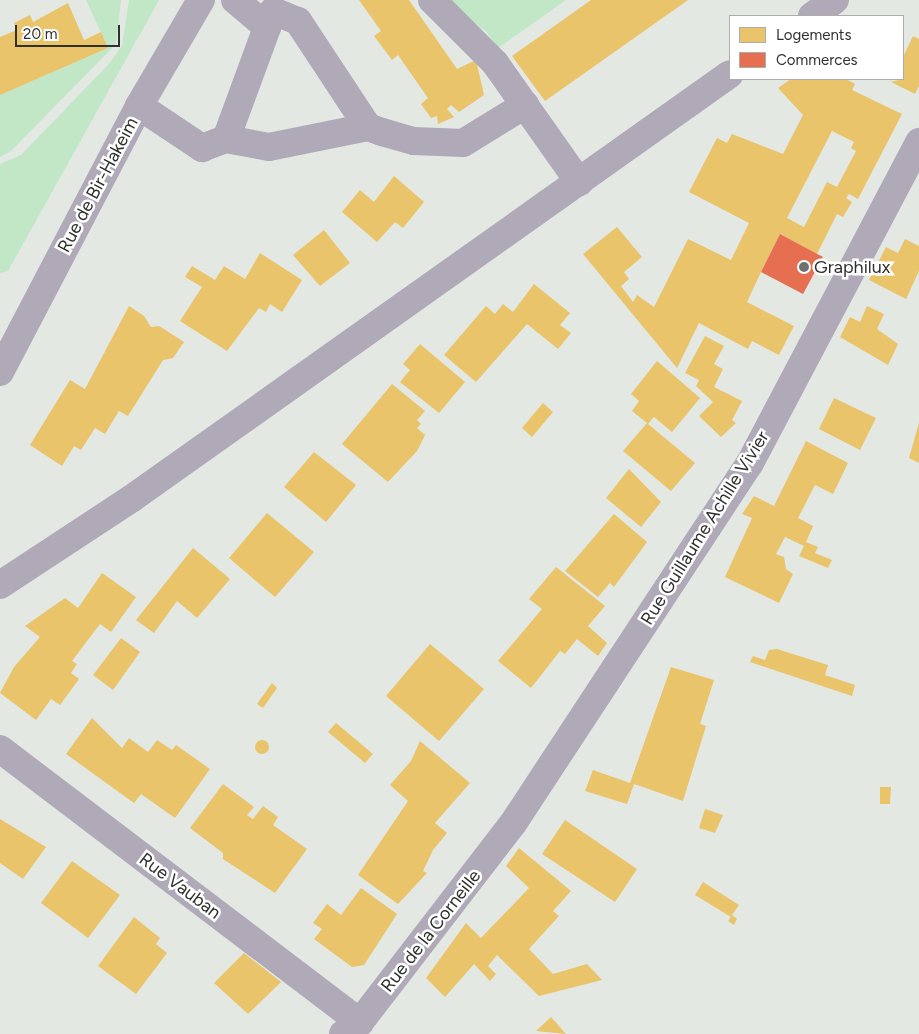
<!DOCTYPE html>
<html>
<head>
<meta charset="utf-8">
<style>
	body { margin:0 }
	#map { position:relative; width:919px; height:1034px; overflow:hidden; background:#e3e8e3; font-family:Figtree,sans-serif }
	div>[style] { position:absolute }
	.green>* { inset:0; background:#c1e7c7 }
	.homes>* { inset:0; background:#e9c46a }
	.round { border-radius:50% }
	.shops>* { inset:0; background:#e76f51 }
	.minor>* { height:28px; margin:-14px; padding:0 14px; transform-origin:14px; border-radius:14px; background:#afa9b8 }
	.dots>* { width:14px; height:14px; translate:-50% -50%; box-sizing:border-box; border:2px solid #fff; border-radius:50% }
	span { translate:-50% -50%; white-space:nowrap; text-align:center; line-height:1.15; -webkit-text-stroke:5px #fff; paint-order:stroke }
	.street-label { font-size:18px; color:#2e312e }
	.poi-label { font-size:18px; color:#2e312e }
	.left { translate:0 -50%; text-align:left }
	.legend { position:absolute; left:729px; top:15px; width:175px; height:65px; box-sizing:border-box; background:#fff; border:1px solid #abadab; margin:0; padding:6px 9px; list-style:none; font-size:15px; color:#2e312e }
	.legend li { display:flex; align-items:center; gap:10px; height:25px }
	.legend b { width:25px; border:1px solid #abadab }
	.scale { position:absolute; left:15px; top:25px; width:105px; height:22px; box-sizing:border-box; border:2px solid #2e312e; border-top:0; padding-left:6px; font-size:15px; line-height:18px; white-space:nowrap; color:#2e312e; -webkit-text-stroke:4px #fff; paint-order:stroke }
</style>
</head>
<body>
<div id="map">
	<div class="green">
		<div style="clip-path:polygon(86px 0,121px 0,116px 44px,11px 151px,0 157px,0 95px,108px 48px)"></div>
		<div style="clip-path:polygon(129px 0,159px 0,8px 271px,0 273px,0 164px,21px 155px,108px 65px,122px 46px)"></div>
		<div style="clip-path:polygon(448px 0,566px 0,498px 48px,486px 31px,456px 12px)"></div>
	</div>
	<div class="homes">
		<div style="clip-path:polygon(359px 0,409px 0,457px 69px,476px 60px,484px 95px,459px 112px,451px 105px,447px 109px,454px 117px,438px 124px,437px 116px,431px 118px,421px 104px,428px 98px,398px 55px,392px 60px,374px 36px,381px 31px)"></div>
		<div style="clip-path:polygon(591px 0,688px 0,545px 101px,512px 56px)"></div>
		<div style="clip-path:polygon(68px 3px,84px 40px,101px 32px,108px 48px,0 95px,0 37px,17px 30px,14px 23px,30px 15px,33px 22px)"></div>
		<div style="clip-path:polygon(913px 36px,919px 39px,919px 86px,915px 94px,891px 82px,903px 79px,903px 57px)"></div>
		<div style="clip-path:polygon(evenodd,791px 79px,846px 79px,855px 84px,852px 90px,902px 114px,858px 199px,849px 194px,846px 198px,852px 202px,843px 217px,837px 214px,817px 254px,780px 234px,761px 272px,747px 302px,794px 326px,779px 355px,752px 341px,748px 349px,699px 323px,677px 368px,583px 254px,617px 227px,642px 257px,624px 272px,629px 279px,621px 286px,633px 302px,637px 295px,654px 307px,688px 239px,731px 260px,749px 223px,689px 192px,717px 138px,727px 143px,732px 134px,783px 154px,803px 115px,778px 88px,791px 79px,832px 131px,854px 142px,851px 148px,856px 151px,837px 187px,827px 182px,804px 227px,787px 218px,832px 131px)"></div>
		<div style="clip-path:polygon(394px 176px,424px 202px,403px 228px,395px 222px,377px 242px,342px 212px,360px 190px,374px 202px)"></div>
		<div style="clip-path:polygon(324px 230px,350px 263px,320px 286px,293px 255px)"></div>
		<div style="clip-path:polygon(905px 239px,919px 246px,919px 271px,906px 299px,869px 280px,886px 247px,898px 253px)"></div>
		<div style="clip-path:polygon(260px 253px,302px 280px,282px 312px,270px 304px,266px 312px,259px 308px,227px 351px,180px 321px,202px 287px,185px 277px,192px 266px,215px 280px,224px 266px,245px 279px)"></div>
		<div style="clip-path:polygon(534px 284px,570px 313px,560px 325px,571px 333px,558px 349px,527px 324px,476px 382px,444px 355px,486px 306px,495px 314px,503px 304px,513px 312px)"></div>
		<div style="clip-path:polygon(129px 306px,144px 316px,151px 327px,159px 326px,184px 342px,173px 358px,163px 360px,128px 416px,119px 411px,105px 434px,95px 428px,81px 450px,74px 446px,62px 466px,30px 445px,70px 380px,85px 389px)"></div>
		<div style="clip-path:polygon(867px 306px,884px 314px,877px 329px,898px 344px,888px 365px,840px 337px,850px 317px,860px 322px)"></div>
		<div style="clip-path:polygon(705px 336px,724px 346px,714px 364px,723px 369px,714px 387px,742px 401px,732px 420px,736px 423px,721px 437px,699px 416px,713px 402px,696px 386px,699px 380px,685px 373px)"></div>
		<div style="clip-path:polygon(420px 344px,465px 382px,439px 413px,400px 382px,410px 370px,403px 364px)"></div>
		<div style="clip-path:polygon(657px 361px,700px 398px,672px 432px,654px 417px,648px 424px,695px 463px,671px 491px,623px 451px,647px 423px,632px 411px,639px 401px,631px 394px)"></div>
		<div style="clip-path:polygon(392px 384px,425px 411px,417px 420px,421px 424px,417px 428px,425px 435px,417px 451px,388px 482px,342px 444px)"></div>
		<div style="clip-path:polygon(834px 398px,876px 418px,860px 450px,819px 429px)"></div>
		<div style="clip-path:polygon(543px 403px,553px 412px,532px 437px,522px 428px)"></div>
		<div style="clip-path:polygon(919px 423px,919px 463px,909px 458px)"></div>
		<div style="clip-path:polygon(806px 441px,848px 463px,833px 494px,815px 485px,798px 518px,813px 526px,806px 542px,818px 547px,815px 553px,832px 560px,828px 568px,799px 556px,804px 546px,785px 537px,776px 554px,784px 557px,786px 569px,793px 574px,779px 603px,725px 577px,752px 518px,742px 514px,754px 496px,774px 506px)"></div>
		<div style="clip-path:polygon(314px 452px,356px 485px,326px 522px,284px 487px)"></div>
		<div style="clip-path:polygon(629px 469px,661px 502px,641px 527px,606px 498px)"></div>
		<div style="clip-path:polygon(267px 513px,314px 552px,275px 597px,229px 558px)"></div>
		<div style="clip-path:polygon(614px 514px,647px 542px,614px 587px,610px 583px,598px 597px,565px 571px)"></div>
		<div style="clip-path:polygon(193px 548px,230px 579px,197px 618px,177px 601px,154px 633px,136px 620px)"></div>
		<div style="clip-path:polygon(556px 567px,605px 606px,588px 626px,607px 643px,598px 656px,577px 639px,565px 654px,560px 651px,531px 688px,498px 661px,542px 609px,529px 599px)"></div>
		<div style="clip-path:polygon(102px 573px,136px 597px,111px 632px,100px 624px,72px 661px,77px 664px,71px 673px,79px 679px,60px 705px,51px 699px,36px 720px,0 693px,14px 667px,40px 637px,25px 626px,65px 598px,78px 608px)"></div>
		<div style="clip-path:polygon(121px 638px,140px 652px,113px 690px,93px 675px)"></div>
		<div style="clip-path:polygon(430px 644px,484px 689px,439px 741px,386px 696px)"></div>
		<div style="clip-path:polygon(777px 649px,828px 665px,825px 675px,855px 685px,852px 696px,750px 662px,753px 656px,765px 660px,769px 650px)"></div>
		<div style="clip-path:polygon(671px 667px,714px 680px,700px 724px,706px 726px,683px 801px,634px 784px,627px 804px,585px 791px,593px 770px,630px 783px)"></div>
		<div style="clip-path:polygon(272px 683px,277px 688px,263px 708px,257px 704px)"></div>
		<div style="clip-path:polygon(92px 718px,122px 748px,129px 738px,148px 752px,157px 740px,172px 750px,176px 745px,210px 769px,175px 818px,141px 794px,134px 803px,66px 754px)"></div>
		<div style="clip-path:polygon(336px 723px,373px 754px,365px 763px,328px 732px)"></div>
		<div class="round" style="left:255px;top:740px;width:14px;height:14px"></div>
		<div style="clip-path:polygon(420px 741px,470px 783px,435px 823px,447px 833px,433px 850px,423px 871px,427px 873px,398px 904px,358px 875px,408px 801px,390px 785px,411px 761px)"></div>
		<div style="clip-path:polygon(223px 784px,254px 807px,247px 815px,253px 819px,263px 806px,278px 817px,273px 825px,307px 849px,275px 893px,223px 859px,223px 853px,190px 828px)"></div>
		<div style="clip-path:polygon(880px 787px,891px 787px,890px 804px,880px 804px)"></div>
		<div style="clip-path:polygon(705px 809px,723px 815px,715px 833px,699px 828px)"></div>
		<div style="clip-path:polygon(0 819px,46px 847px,23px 879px,0 863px)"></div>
		<div style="clip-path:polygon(565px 820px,637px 869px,615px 902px,542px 854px)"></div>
		<div style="clip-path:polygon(519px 848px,571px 891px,553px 911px,559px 916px,529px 949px,553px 974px,587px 964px,602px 980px,539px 996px,497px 955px,488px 966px,496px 974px,490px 981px,474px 964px,445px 997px,426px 978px,466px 923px,481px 938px,529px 888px,506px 866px)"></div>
		<div style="clip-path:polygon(72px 861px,120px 895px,88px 938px,41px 903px)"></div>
		<div style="clip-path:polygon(703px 882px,739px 905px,732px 915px,737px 919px,734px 925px,728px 921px,731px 917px,695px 895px)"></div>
		<div style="clip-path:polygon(361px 888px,397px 914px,364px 965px,352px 967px,314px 939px,322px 929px,313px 923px,327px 904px,341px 915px)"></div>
		<div style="clip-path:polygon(134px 917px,160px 938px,156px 944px,167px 953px,136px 994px,98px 966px)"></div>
		<div style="clip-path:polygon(244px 953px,281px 982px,248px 1014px,214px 983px)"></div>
		<div style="clip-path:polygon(551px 1017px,566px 1034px,536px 1031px)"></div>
	</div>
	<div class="shops">
		<div style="clip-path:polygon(780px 234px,823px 257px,803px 294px,761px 272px)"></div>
	</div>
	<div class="minor">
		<div style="left:235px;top:0;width:42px;rotate:40.2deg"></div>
		<div style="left:432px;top:0;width:89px;rotate:45deg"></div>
		<div style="left:495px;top:63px;width:146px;rotate:54.8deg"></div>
		<div style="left:812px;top:16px;width:28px;rotate:-35deg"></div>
		<div style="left:139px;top:106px;width:76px;rotate:33.7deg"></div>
		<div style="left:202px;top:148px;width:26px;rotate:-21deg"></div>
		<div style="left:368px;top:127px;width:101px;rotate:168.6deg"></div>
		<div style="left:269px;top:147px;width:44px;rotate:-169.5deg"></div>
		<div style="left:226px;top:139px;width:136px;rotate:-69.8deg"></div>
		<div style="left:273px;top:11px;width:27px;rotate:22deg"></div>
		<div style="left:298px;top:21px;width:127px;rotate:56.6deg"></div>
		<div style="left:368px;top:127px;width:15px;rotate:20deg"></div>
		<div style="left:382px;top:132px;width:33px;rotate:16deg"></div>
		<div style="left:414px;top:141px;width:49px;rotate:2.3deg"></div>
		<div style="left:463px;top:143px;width:73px;rotate:-31.5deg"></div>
		<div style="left:0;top:372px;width:300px;rotate:-62.4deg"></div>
		<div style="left:139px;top:106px;width:123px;rotate:-59.7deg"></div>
		<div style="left:0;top:585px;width:157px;rotate:-33.3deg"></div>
		<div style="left:131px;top:499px;width:734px;rotate:-35.36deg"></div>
		<div style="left:0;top:749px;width:452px;rotate:37.2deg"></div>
		<div style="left:343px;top:1034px;width:21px;rotate:-35deg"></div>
		<div style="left:360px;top:1022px;width:252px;rotate:-52.4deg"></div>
		<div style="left:514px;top:822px;width:430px;rotate:-56.7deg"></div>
		<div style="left:750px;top:463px;width:363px;rotate:-62.2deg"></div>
	</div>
	<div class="dots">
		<div style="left:804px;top:267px;background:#6d716d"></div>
	</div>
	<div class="street-label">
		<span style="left:98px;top:185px;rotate:-62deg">Rue de Bir-Hakeim</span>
		<span style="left:705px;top:528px;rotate:-58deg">Rue Guillaume Achille Vivier</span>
		<span style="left:180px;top:886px;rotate:37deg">Rue Vauban</span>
		<span style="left:431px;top:931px;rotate:-52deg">Rue de la Corneille</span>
	</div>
	<div class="poi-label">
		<span class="left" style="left:814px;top:267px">Graphilux</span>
	</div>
	<ul class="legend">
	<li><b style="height:14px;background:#e9c46a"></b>Logements</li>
	<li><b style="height:14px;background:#e76f51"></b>Commerces</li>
	</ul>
	<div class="scale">20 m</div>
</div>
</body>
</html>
